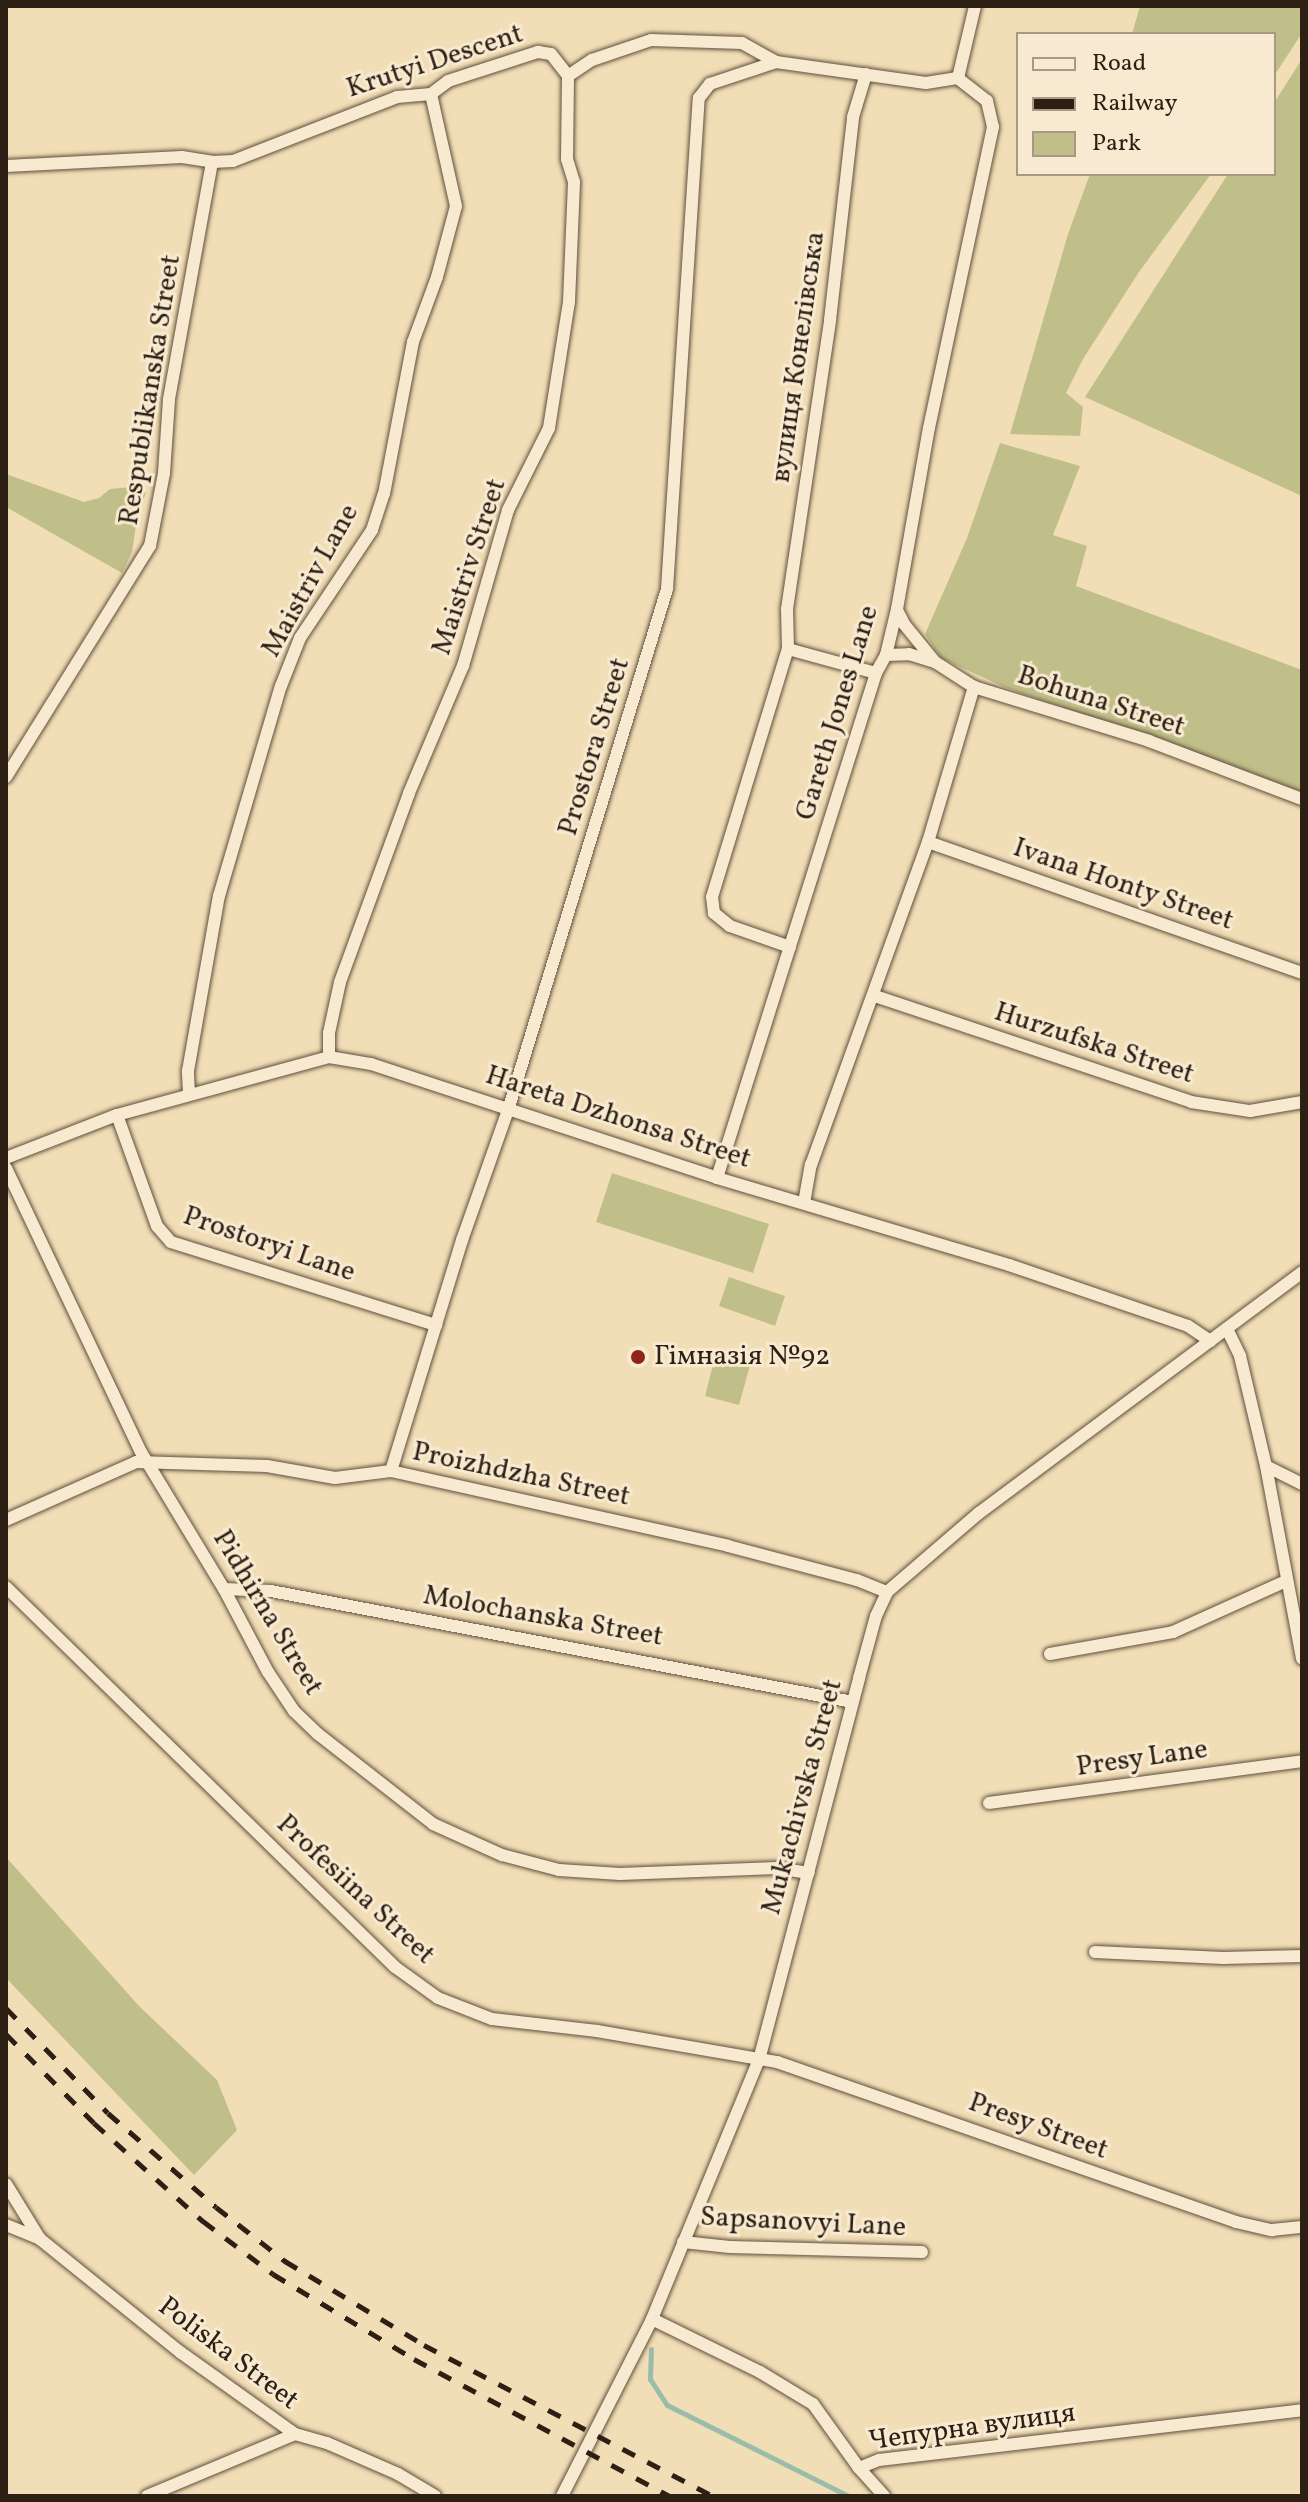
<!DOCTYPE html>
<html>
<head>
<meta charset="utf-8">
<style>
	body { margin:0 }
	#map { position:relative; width:1308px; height:2502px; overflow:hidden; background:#f2deb6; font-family:Vollkorn,serif }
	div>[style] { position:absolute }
	.green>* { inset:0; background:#c1bf89 }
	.stream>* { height:5px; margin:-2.5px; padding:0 2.5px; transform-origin:2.5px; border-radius:2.5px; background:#9cbcab }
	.roads { filter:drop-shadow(0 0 2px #5f4f3d) drop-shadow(0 0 2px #5f4f3d) }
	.minor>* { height:12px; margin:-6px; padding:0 6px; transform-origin:6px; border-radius:6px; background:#f7ead0 }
	.rail>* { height:5px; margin-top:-2.5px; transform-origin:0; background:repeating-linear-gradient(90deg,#2e1f15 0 14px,transparent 0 28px) }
	.dots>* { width:22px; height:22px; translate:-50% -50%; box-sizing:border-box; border:4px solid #f7ead0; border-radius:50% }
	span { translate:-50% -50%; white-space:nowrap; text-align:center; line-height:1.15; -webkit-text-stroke:6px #f7ead0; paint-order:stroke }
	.street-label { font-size:28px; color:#2e1f15 }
	.poi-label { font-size:28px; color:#2e1f15 }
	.left { translate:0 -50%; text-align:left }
	.frame { position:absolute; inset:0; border:8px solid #2e1f15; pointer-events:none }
	.legend { position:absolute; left:1016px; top:32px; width:260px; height:144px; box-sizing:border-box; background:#f7ead0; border:2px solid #a79985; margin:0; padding:10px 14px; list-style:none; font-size:24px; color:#2e1f15 }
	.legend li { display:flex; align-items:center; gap:16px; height:40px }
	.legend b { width:40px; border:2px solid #a79985 }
</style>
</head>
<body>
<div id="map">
	<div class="green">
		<div style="clip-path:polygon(1140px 6px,1302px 6px,1302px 33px,1274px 76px,1274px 34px,1132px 34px)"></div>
		<div style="clip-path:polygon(1302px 59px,1302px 496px,1085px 397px,1228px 174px,1274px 174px,1274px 103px)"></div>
		<div style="clip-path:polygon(1090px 174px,1211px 174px,1139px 272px,1083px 359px,1066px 393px,1083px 407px,1080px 436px,1010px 434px,1068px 234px)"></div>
		<div style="clip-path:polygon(1000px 443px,1080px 466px,1053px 535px,1087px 546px,1076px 586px,1302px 670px,1302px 792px,1004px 687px,941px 658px,925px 634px,967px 538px)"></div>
		<div style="clip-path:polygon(6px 474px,84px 502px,99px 498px,110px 489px,142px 486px,146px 493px,138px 512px,132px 552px,122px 573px,6px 507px)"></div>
		<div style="clip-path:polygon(612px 1173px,769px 1224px,753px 1273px,596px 1222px)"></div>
		<div style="clip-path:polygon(729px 1277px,785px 1296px,775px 1326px,719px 1306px)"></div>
		<div style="clip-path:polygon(716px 1353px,751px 1362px,739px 1405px,705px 1396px)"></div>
		<div style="clip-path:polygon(6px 1857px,139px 2006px,217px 2080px,237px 2130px,194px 2175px,6px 1978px)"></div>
	</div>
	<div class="stream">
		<div style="left:651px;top:2349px;width:30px;rotate:92deg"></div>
		<div style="left:650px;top:2379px;width:31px;rotate:57deg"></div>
		<div style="left:667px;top:2405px;width:203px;rotate:26.6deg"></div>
	</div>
	<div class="roads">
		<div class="minor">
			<div style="left:958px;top:78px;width:74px;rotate:-76.7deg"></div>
			<div style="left:6px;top:166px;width:176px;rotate:-2.9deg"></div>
			<div style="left:182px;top:157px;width:30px;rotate:9deg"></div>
			<div style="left:212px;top:162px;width:21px;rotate:-3deg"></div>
			<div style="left:233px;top:161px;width:176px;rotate:-21.3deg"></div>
			<div style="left:397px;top:97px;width:34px;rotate:-5deg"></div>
			<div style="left:431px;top:94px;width:21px;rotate:-37deg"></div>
			<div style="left:448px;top:81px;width:95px;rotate:-17.9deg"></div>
			<div style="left:538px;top:52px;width:13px;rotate:9deg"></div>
			<div style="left:551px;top:54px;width:28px;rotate:52deg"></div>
			<div style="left:568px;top:76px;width:29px;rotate:-34deg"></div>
			<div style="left:592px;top:60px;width:62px;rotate:-18.7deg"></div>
			<div style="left:651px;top:40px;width:91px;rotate:1.9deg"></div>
			<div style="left:742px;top:43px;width:39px;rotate:29deg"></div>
			<div style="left:776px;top:62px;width:151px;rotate:8deg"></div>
			<div style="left:926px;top:83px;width:32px;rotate:-9deg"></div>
			<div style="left:897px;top:610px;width:16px;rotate:63deg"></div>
			<div style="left:904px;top:624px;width:49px;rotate:50.8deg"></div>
			<div style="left:788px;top:649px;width:91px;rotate:15.3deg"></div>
			<div style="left:886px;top:655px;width:23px;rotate:-2deg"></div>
			<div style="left:909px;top:654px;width:27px;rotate:17deg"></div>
			<div style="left:935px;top:662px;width:46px;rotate:32.7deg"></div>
			<div style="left:974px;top:687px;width:183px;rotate:17.1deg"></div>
			<div style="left:1149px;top:741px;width:164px;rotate:20.8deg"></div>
			<div style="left:6px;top:777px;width:272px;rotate:-58.1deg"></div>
			<div style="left:150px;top:546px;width:74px;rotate:-79.1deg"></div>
			<div style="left:164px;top:473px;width:74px;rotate:-86.1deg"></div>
			<div style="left:169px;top:399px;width:241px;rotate:-79.7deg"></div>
			<div style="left:928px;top:842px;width:396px;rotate:19.3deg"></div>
			<div style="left:790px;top:947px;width:64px;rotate:-160.7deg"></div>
			<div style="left:730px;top:926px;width:21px;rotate:-141deg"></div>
			<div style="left:714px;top:913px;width:16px;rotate:-97deg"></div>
			<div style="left:712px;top:897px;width:259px;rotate:-73deg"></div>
			<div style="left:788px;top:649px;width:40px;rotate:-91.4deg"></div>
			<div style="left:787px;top:609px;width:292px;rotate:-81.5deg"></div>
			<div style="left:830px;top:320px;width:204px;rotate:-83.5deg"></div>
			<div style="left:853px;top:117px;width:45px;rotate:-73.2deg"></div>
			<div style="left:875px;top:996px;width:333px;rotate:18.5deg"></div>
			<div style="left:1191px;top:1102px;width:60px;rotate:8.7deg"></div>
			<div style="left:1250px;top:1111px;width:53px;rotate:-9.8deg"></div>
			<div style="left:329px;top:1057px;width:24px;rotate:-90deg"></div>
			<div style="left:329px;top:1033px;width:52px;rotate:-77.8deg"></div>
			<div style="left:340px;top:982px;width:201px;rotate:-69.9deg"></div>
			<div style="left:409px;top:793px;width:138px;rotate:-67deg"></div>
			<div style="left:463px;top:666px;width:162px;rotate:-73.9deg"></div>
			<div style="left:508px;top:510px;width:92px;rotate:-63.4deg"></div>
			<div style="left:549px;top:428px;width:128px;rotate:-81deg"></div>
			<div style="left:569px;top:302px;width:120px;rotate:-87.6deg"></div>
			<div style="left:574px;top:182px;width:24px;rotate:-107deg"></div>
			<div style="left:567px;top:159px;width:83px;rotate:-89.3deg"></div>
			<div style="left:189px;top:1093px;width:22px;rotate:-93deg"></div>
			<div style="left:188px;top:1071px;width:178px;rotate:-80deg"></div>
			<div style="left:219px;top:896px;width:219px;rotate:-73.6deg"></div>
			<div style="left:281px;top:686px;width:52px;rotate:-68.4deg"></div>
			<div style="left:300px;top:638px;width:130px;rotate:-56.3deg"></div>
			<div style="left:372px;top:530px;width:38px;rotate:-72deg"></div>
			<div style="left:384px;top:494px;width:155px;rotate:-79.2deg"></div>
			<div style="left:413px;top:342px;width:69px;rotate:-69.7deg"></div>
			<div style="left:437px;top:277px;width:73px;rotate:-75deg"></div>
			<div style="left:456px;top:206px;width:115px;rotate:-102.6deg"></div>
			<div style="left:117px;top:1115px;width:118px;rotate:70.2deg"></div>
			<div style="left:157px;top:1226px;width:21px;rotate:49deg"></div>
			<div style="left:171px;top:1242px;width:278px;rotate:17.4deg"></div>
			<div style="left:6px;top:1158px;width:119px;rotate:-21.2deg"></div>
			<div style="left:117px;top:1115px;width:220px;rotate:-15.3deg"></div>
			<div style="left:329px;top:1057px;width:43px;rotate:9.5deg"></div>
			<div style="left:371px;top:1064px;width:364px;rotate:18.2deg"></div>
			<div style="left:717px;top:1178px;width:305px;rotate:16.6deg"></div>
			<div style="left:1009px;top:1265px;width:189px;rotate:18.8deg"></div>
			<div style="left:1188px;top:1326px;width:27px;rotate:34deg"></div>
			<div style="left:6px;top:1168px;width:314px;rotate:64.6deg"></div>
			<div style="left:141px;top:1452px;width:160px;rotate:58.8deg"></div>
			<div style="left:224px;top:1589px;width:94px;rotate:62.1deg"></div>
			<div style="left:268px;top:1672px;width:47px;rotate:56.3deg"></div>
			<div style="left:294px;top:1711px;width:33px;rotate:44deg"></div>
			<div style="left:318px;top:1734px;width:146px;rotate:38deg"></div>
			<div style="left:433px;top:1824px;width:76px;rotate:24.2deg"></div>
			<div style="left:502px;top:1855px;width:59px;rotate:14.7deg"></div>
			<div style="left:559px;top:1870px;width:61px;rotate:3.8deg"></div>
			<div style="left:620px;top:1874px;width:157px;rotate:-2.2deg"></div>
			<div style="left:777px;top:1868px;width:32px;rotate:9deg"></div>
			<div style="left:717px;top:1178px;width:529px;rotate:-72.52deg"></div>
			<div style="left:876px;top:673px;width:21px;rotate:-61deg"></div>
			<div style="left:886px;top:655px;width:47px;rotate:-76.6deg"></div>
			<div style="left:897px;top:609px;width:184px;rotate:-80deg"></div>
			<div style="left:929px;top:428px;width:308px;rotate:-78deg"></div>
			<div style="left:993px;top:127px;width:27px;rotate:-103deg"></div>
			<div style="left:987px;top:101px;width:37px;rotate:-142deg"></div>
			<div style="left:804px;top:1203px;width:39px;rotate:-80deg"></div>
			<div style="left:811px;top:1165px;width:344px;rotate:-70.1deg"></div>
			<div style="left:928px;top:842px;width:162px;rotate:-73.5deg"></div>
			<div style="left:1227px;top:1329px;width:30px;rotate:64deg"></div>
			<div style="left:1240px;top:1356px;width:113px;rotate:76.7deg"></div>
			<div style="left:1266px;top:1466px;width:196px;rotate:79.4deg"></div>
			<div style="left:1266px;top:1466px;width:40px;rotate:26.6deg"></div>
			<div style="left:391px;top:1471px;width:242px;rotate:-72.9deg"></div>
			<div style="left:462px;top:1240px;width:141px;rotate:-70.5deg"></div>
			<div style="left:509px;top:1107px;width:542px;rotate:-73.04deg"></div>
			<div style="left:667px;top:589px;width:492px;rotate:-86.3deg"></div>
			<div style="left:699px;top:98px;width:18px;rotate:-52deg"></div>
			<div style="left:710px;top:84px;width:70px;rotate:-18.4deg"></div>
			<div style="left:6px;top:1520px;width:142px;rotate:-24deg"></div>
			<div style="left:136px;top:1462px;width:131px;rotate:1.7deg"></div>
			<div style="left:267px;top:1466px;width:69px;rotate:10deg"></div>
			<div style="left:335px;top:1478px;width:56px;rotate:-7.1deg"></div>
			<div style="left:391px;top:1471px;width:345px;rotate:12.5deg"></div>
			<div style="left:728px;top:1546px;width:133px;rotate:14.8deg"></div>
			<div style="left:857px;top:1580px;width:32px;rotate:22deg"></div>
			<div style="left:6px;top:1587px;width:544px;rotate:44.33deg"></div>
			<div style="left:395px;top:1967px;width:53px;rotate:35.8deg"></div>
			<div style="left:438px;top:1998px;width:58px;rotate:21.3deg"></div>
			<div style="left:492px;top:2019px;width:106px;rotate:6.5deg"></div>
			<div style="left:597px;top:2031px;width:183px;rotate:9.8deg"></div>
			<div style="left:777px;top:2062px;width:486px;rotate:19.2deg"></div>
			<div style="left:1236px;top:2222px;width:37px;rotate:13deg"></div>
			<div style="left:1272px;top:2230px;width:30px;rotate:-6deg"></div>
			<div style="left:224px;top:1589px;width:47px;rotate:2.4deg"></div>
			<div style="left:271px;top:1591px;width:592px;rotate:10.8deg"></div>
			<div style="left:1050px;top:1654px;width:125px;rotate:-10.1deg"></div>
			<div style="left:1173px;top:1632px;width:124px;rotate:-24.3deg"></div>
			<div style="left:989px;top:1803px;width:316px;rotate:-7.6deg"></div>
			<div style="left:1095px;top:1952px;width:128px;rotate:2.7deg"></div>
			<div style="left:1223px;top:1958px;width:79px;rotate:-1.5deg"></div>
			<div style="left:6px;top:2184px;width:65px;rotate:58.3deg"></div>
			<div style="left:6px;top:2225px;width:37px;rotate:22deg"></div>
			<div style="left:40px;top:2239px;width:180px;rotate:38.9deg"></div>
			<div style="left:180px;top:2352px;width:141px;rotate:35.5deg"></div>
			<div style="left:295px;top:2434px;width:33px;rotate:16deg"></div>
			<div style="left:327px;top:2443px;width:77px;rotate:23.6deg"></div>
			<div style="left:398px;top:2474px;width:43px;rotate:30.7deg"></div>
			<div style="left:683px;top:2242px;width:47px;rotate:6.1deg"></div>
			<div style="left:730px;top:2247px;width:192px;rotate:1.5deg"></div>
			<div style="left:652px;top:2319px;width:120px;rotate:26.1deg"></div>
			<div style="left:760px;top:2372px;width:62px;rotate:31.1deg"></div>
			<div style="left:813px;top:2404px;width:79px;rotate:54.3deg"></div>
			<div style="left:859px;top:2468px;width:22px;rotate:-22deg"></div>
			<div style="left:879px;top:2460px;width:426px;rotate:-6.7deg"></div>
			<div style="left:859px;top:2468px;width:38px;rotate:48deg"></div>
			<div style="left:147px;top:2496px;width:160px;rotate:-22.7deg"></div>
			<div style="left:562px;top:2496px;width:199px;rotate:-63deg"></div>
			<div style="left:652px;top:2319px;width:280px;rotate:-67.6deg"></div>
			<div style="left:759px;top:2060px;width:395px;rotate:-75.3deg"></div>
			<div style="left:859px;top:1678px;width:64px;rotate:-74.7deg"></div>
			<div style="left:876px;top:1616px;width:26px;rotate:-65deg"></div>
			<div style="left:887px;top:1592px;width:121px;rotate:-40.7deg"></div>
			<div style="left:979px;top:1513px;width:403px;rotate:-36.7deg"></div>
		</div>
	</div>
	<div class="rail">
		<div style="left:6px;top:2008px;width:146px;rotate:45.8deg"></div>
		<div style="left:108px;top:2113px;width:143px;rotate:41deg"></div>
		<div style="left:216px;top:2207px;width:88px;rotate:38deg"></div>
		<div style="left:285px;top:2261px;width:162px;rotate:31.1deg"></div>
		<div style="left:424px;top:2345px;width:326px;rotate:27.6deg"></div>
		<div style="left:6px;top:2034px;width:125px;rotate:45.3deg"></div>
		<div style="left:94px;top:2123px;width:147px;rotate:42deg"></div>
		<div style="left:203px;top:2221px;width:88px;rotate:37.1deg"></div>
		<div style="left:273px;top:2274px;width:165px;rotate:31.1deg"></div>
		<div style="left:414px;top:2359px;width:290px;rotate:28.2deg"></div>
	</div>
	<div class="dots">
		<div style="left:638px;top:1357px;background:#8f2418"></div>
	</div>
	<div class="street-label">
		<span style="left:435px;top:62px;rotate:-18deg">Krutyi Descent</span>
		<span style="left:799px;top:357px;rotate:-82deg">вулиця Конелівська</span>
		<span style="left:151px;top:390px;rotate:-81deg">Respublikanska Street</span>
		<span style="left:470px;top:567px;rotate:-72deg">Maistriv Street</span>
		<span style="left:311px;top:581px;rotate:-61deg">Maistriv Lane</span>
		<span style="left:1101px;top:702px;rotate:18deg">Bohuna Street</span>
		<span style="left:838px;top:713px;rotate:-73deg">Gareth Jones Lane</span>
		<span style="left:595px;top:747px;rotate:-73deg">Prostora Street</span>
		<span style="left:1123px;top:885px;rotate:19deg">Ivana Honty Street</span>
		<span style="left:1094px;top:1044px;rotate:18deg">Hurzufska Street</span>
		<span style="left:618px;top:1118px;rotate:18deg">Hareta Dzhonsa Street</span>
		<span style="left:269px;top:1245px;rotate:19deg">Prostoryi Lane</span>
		<span style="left:521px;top:1475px;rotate:12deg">Proizhdzha Street</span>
		<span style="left:267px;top:1613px;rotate:59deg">Pidhirna Street</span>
		<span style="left:543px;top:1617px;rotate:10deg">Molochanska Street</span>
		<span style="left:1142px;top:1759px;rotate:-8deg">Presy Lane</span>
		<span style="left:803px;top:1797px;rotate:-75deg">Mukachivska Street</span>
		<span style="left:355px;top:1890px;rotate:43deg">Profesiina Street</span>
		<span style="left:1038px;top:2127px;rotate:20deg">Presy Street</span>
		<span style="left:803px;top:2223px;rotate:3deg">Sapsanovyi Lane</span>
		<span style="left:228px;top:2354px;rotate:37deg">Poliska Street</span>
		<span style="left:972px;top:2428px;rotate:-8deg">Чепурна вулиця</span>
	</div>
	<div class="poi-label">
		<span class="left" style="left:654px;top:1357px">Гімназія №92</span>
	</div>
	<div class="frame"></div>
	<ul class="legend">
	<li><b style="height:10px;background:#f7ead0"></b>Road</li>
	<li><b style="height:10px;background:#2e1f15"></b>Railway</li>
	<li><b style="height:22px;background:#c1bf89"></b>Park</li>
	</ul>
</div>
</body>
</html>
